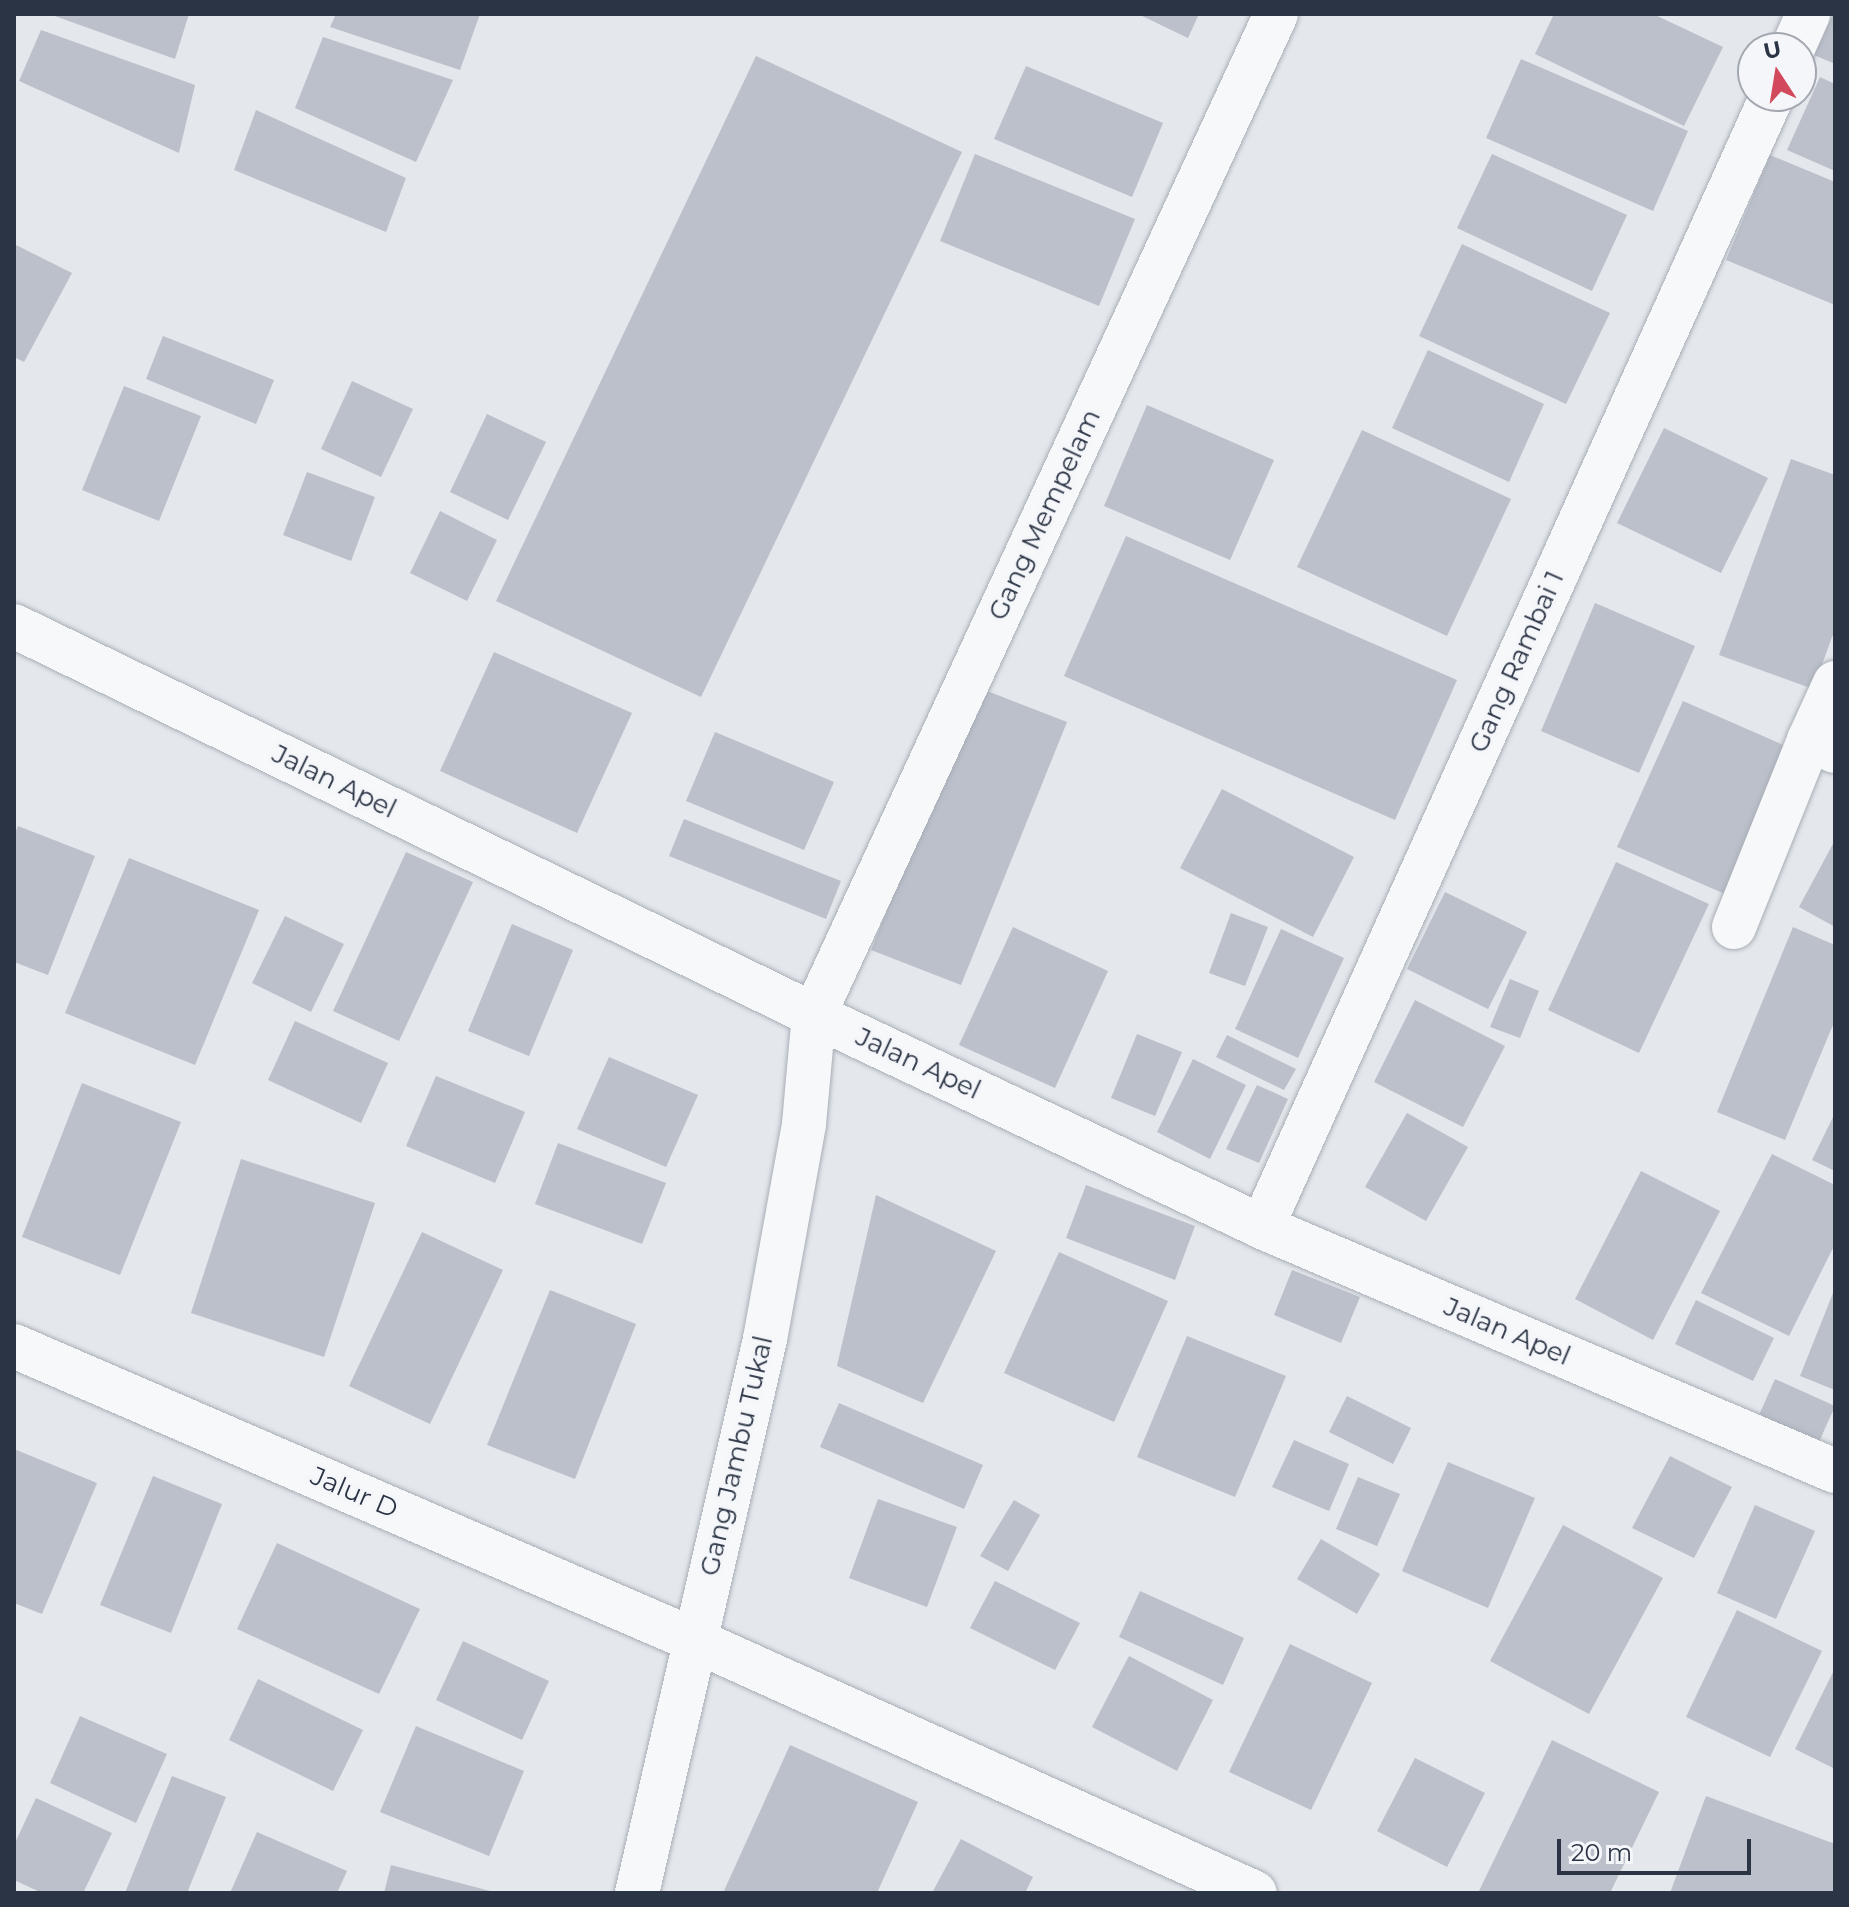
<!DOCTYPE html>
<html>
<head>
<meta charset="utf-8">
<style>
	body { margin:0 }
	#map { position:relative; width:1849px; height:1907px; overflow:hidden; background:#e4e7ec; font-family:Montserrat,sans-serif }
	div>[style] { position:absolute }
	.building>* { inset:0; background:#bbc0ca }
	.roads { filter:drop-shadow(0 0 2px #a9aeb7) drop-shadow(0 0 2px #a9aeb7) }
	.street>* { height:44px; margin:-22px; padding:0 22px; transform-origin:22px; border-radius:22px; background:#f7f8fa }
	span { translate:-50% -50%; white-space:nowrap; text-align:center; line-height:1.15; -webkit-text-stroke:7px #f4f6f9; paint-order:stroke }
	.street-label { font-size:26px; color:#2b3445 }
	.frame { position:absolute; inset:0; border:16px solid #2b3445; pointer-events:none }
	.north { position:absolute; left:1737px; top:32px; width:80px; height:80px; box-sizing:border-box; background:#f4f6f9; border:2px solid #a4a8b1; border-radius:50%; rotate:348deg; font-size:22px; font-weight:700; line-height:32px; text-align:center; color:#2b3445 }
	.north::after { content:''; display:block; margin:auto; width:28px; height:36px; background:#d1495b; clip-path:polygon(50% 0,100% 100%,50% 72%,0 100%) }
	.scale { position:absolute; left:1557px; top:1839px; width:194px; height:36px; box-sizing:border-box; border:4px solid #2b3445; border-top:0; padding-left:10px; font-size:24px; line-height:28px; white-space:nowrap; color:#2b3445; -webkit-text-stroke:6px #f4f6f9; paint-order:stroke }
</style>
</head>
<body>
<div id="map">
	<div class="building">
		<div style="clip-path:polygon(49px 14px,189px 14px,175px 59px)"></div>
		<div style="clip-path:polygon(336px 14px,480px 14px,460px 70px,330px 27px)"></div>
		<div style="clip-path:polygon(1138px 14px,1199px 14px,1188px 38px)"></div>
		<div style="clip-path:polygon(1554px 14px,1653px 14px,1723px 47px,1684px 126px,1535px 54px)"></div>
		<div style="clip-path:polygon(1833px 14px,1835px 14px,1835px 64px,1814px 55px)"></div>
		<div style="clip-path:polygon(41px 30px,195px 85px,179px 153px,19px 81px)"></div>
		<div style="clip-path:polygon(323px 37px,453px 80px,416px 162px,295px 108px)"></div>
		<div style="clip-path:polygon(756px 56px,962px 152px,701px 697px,496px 601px)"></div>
		<div style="clip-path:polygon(1521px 59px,1688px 131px,1653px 211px,1486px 138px)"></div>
		<div style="clip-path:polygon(1026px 66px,1163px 123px,1132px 197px,994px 139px)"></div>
		<div style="clip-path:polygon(1820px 77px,1835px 84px,1835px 171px,1787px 150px)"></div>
		<div style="clip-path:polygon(256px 110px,406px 178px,386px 232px,234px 170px)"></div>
		<div style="clip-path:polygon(975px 154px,1135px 219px,1099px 306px,940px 241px)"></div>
		<div style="clip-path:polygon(1492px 154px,1627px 215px,1592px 291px,1457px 228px)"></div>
		<div style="clip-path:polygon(1770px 155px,1835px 182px,1835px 305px,1726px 260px)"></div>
		<div style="clip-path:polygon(14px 244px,72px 273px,24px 362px,14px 357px)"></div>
		<div style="clip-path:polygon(1462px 244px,1610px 313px,1566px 404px,1419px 336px)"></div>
		<div style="clip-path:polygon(163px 336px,274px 380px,256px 424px,146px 379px)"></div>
		<div style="clip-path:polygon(1428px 350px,1544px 404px,1509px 482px,1392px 428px)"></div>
		<div style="clip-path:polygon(352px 381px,413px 409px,381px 477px,321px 449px)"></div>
		<div style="clip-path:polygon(124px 386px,201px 416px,159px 521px,82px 490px)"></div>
		<div style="clip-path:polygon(1147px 405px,1274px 460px,1230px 560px,1104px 506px)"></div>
		<div style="clip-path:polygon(487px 414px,546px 442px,508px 520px,450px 492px)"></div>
		<div style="clip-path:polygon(1664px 428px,1768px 478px,1721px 573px,1617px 523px)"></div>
		<div style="clip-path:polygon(1362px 430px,1511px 499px,1447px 636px,1297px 567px)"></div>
		<div style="clip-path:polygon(1791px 459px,1835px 475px,1835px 629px,1813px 689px,1719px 655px)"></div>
		<div style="clip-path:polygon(307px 472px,375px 497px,351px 561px,283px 535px)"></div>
		<div style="clip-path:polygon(440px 511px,497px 540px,467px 601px,410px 573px)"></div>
		<div style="clip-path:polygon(1126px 536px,1457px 680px,1395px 820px,1064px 676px)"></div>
		<div style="clip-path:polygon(1595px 603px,1695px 646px,1639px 773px,1541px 731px)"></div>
		<div style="clip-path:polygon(494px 652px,632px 713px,577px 833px,440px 771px)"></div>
		<div style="clip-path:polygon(977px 687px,1067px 722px,961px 985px,871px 950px)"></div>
		<div style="clip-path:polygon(1683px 701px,1790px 748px,1725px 894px,1617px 847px)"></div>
		<div style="clip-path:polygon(715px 732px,834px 782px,804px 850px,686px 801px)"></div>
		<div style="clip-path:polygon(1222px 789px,1354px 857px,1313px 937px,1180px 868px)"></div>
		<div style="clip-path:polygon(684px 819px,841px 881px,826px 919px,669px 856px)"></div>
		<div style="clip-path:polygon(18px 826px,95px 856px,48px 975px,14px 962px,14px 836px)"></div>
		<div style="clip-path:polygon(1835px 840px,1835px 927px,1799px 907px)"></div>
		<div style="clip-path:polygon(406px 852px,473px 882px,399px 1041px,333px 1011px)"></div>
		<div style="clip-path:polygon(129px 858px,259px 910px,195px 1065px,65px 1013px)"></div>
		<div style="clip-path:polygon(1616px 862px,1709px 904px,1639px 1053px,1548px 1010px)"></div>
		<div style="clip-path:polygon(1445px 892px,1527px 932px,1488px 1009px,1407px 969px)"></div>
		<div style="clip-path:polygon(1231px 913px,1268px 927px,1245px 986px,1209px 973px)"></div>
		<div style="clip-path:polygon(285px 916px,344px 944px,311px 1012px,252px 983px)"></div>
		<div style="clip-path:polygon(512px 924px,573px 950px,529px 1056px,468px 1031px)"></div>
		<div style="clip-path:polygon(1013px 927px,1108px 971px,1055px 1088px,959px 1045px)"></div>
		<div style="clip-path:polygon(1793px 927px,1835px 945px,1835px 1020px,1785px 1140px,1717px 1112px)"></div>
		<div style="clip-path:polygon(1281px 929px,1344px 958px,1298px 1058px,1235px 1029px)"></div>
		<div style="clip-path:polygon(1510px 979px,1539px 991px,1520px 1038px,1490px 1027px)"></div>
		<div style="clip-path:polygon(1415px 1000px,1505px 1046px,1463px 1127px,1374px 1082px)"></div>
		<div style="clip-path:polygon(295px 1021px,388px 1063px,361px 1123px,268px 1080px)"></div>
		<div style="clip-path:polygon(1137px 1034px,1182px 1052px,1155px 1116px,1111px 1098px)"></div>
		<div style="clip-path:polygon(1227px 1035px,1296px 1069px,1284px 1090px,1216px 1057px)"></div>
		<div style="clip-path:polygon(609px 1057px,698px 1095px,666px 1167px,577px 1129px)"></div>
		<div style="clip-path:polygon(1193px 1059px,1246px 1085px,1210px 1159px,1157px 1132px)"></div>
		<div style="clip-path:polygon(436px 1076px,525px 1112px,495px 1183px,406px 1146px)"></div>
		<div style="clip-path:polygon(82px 1083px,181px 1122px,120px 1275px,22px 1237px)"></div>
		<div style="clip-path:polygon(1257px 1085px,1288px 1099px,1259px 1163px,1226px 1149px)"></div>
		<div style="clip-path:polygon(1407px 1113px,1468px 1147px,1426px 1221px,1365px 1187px)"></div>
		<div style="clip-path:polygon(1835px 1113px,1835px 1171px,1812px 1160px)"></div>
		<div style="clip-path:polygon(558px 1143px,666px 1183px,642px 1244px,535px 1204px)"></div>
		<div style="clip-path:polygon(1772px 1154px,1835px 1185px,1835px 1244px,1789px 1336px,1701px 1293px)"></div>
		<div style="clip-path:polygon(241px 1159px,375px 1203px,324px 1357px,191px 1313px)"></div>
		<div style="clip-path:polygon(1641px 1171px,1720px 1211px,1653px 1340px,1575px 1299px)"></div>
		<div style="clip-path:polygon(1086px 1185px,1195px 1226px,1175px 1280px,1066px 1238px)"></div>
		<div style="clip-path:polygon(876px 1195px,996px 1251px,923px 1403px,837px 1366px)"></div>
		<div style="clip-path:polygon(422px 1232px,503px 1270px,430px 1424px,349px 1386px)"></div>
		<div style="clip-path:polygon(1059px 1252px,1168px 1301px,1114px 1422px,1004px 1373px)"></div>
		<div style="clip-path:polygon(1292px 1270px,1360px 1297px,1341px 1343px,1274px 1315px)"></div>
		<div style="clip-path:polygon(1835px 1288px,1835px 1390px,1800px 1376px)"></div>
		<div style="clip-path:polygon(550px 1290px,636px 1324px,575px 1479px,487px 1445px)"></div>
		<div style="clip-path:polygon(1696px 1300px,1774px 1338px,1753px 1381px,1675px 1344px)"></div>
		<div style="clip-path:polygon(1187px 1336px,1286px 1376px,1235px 1497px,1137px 1457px)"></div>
		<div style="clip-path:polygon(1775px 1379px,1835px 1406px,1815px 1451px,1755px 1424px)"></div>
		<div style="clip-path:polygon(1347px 1396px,1411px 1428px,1393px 1464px,1329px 1432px)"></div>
		<div style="clip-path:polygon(839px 1403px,983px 1465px,964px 1509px,820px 1447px)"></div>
		<div style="clip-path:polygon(1294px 1440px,1349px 1464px,1329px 1511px,1272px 1487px)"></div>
		<div style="clip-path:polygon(14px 1449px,97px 1483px,42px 1614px,14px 1603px)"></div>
		<div style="clip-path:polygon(1670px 1456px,1732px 1487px,1694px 1558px,1632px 1528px)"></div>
		<div style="clip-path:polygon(1448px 1462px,1535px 1498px,1488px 1608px,1402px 1571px)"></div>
		<div style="clip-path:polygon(153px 1476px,222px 1504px,171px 1633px,100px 1605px)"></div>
		<div style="clip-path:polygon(1358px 1477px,1400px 1494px,1377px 1546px,1336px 1529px)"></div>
		<div style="clip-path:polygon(878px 1499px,957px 1527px,927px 1607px,849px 1578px)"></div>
		<div style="clip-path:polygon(1014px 1500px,1040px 1515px,1008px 1571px,980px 1556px)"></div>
		<div style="clip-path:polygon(1755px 1505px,1815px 1531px,1776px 1619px,1717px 1593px)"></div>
		<div style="clip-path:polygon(1563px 1525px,1663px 1578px,1589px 1714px,1490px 1661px)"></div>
		<div style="clip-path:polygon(1321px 1539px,1380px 1574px,1357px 1614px,1297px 1579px)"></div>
		<div style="clip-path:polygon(277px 1543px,420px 1609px,379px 1694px,237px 1629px)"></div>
		<div style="clip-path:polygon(995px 1581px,1080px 1623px,1055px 1670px,970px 1628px)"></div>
		<div style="clip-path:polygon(1140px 1591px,1244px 1638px,1223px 1685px,1119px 1637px)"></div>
		<div style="clip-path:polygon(1737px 1610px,1822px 1651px,1770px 1757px,1686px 1717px)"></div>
		<div style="clip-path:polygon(463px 1641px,549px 1681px,522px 1740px,436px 1700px)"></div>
		<div style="clip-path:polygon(1290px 1644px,1372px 1683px,1311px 1810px,1229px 1772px)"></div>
		<div style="clip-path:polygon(1129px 1656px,1213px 1700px,1177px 1771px,1092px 1727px)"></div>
		<div style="clip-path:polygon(1835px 1668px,1835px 1769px,1795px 1749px)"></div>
		<div style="clip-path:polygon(258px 1679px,363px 1730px,333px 1791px,229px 1740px)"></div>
		<div style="clip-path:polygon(80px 1716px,167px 1754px,136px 1823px,50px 1783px)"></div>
		<div style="clip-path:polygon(416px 1726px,524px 1771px,489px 1856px,380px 1812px)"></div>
		<div style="clip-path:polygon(1552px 1740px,1659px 1792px,1610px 1893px,1478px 1893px)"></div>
		<div style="clip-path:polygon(790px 1745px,918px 1802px,877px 1893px,723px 1893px)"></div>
		<div style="clip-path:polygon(1415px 1758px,1485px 1793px,1447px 1867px,1377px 1831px)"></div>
		<div style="clip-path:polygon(172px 1776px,226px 1797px,187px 1893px,125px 1893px)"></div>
		<div style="clip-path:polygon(1706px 1796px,1835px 1844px,1835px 1893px,1670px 1893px)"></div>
		<div style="clip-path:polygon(36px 1798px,112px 1833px,83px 1893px,42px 1893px,14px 1880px,14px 1845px)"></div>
		<div style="clip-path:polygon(257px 1832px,347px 1871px,337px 1893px,230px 1893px)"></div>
		<div style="clip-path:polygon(961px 1839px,1033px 1877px,1025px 1893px,932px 1893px)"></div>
		<div style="clip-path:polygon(391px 1865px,494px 1892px,494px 1893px,384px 1893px)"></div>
	</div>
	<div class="roads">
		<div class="street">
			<div style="left:1793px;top:48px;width:37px;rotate:-66deg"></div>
			<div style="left:14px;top:626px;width:890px;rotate:25.93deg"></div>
			<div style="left:814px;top:1015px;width:496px;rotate:25.3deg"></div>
			<div style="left:1262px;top:1227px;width:623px;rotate:23.07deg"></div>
			<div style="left:1835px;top:683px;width:63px;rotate:114.5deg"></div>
			<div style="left:1809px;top:740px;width:28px;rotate:23deg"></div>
			<div style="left:1734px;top:927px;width:201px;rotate:-68.1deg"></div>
			<div style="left:1262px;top:1227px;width:1241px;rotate:-65.73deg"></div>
			<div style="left:14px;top:1346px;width:741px;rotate:23.38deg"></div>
			<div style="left:694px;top:1640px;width:615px;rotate:24.27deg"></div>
			<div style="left:637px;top:1893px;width:569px;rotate:-76.99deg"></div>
			<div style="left:765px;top:1339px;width:219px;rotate:-79.7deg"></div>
			<div style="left:804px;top:1124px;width:109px;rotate:-84.8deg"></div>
			<div style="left:814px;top:1015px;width:1102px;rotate:-65.22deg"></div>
		</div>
	</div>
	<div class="street-label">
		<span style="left:1045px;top:515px;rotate:-65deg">Gang Mempelam</span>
		<span style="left:1517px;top:662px;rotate:-66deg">Gang Rambai 1</span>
		<span style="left:334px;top:782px;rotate:26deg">Jalan Apel</span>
		<span style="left:918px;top:1064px;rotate:25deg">Jalan Apel</span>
		<span style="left:1507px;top:1332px;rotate:23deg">Jalan Apel</span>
		<span style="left:737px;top:1456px;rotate:-77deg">Gang Jambu Tukal</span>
		<span style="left:354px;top:1493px;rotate:23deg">Jalur D</span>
	</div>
	<div class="frame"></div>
	<div class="north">U</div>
	<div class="scale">20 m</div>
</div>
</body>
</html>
